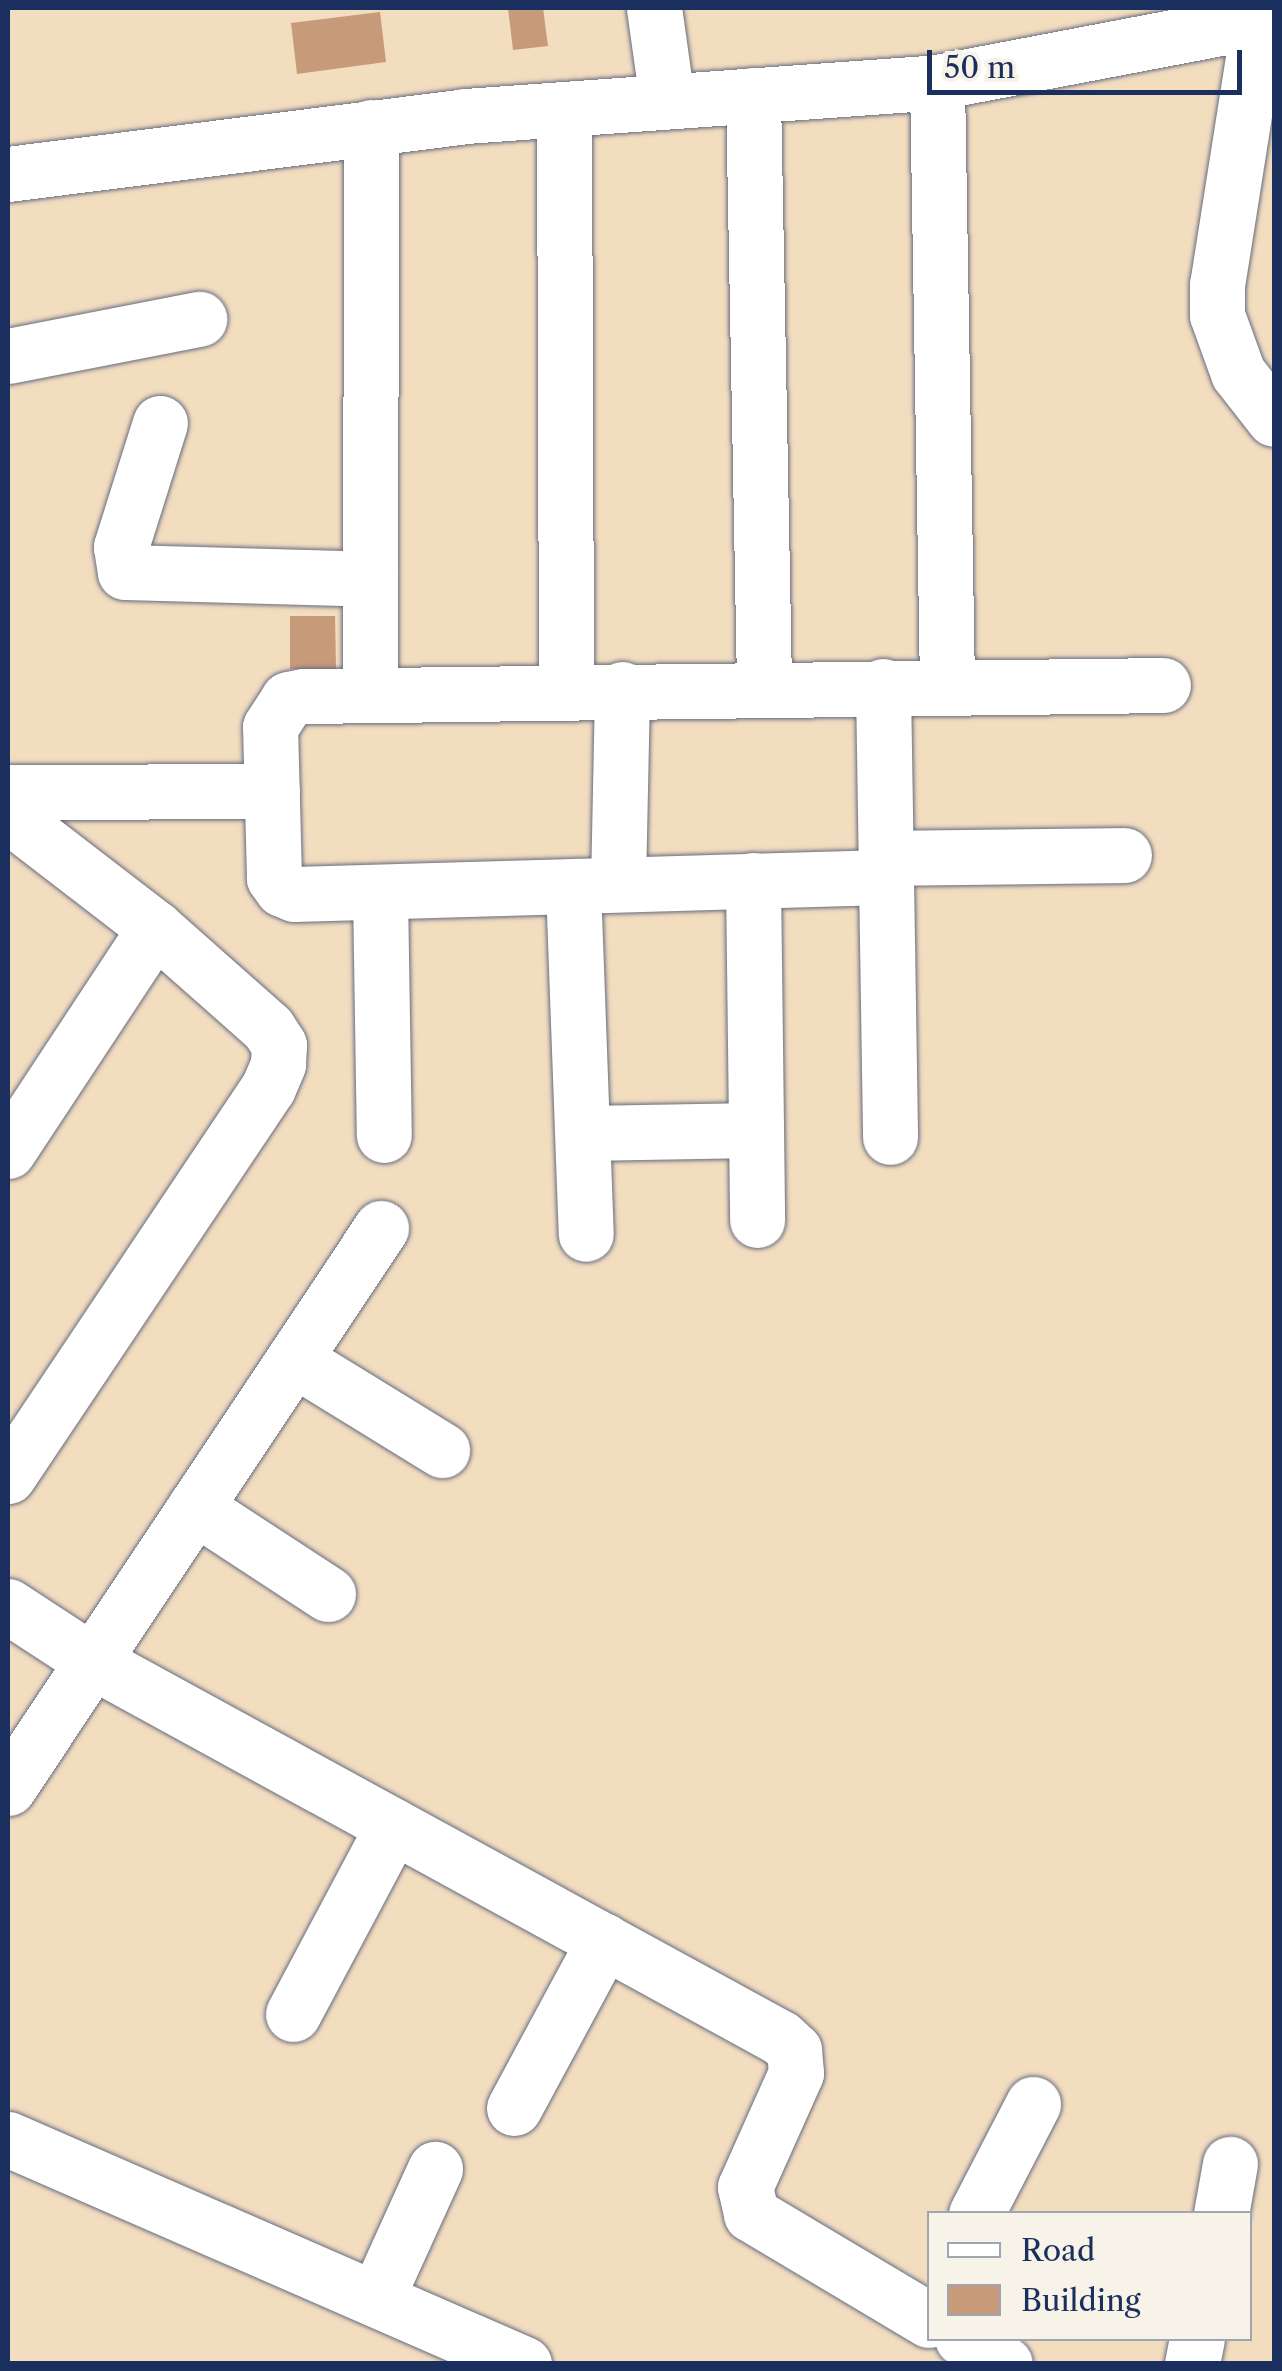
<!DOCTYPE html>
<html>
<head>
<meta charset="utf-8">
<style>
	body { margin:0 }
	#map { position:relative; width:1282px; height:2371px; overflow:hidden; background:#f3ddbf; font-family:"Libre Caslon Text",serif }
	div>[style] { position:absolute }
	.building>* { inset:0; background:#c79a79 }
	.roads { filter:drop-shadow(0 0 2px #676c80) drop-shadow(0 0 2px #676c80) }
	.minor>* { height:55px; margin:-27.5px; padding:0 27.5px; transform-origin:27.5px; border-radius:27.5px; background:#fff }
	span { translate:-50% -50%; white-space:nowrap; text-align:center; line-height:1.15; -webkit-text-stroke:8px #f7f3e8; paint-order:stroke }
	.frame { position:absolute; inset:0; border:10px solid #1b2f5e; pointer-events:none }
	.legend { position:absolute; left:927px; top:2211px; width:325px; height:130px; box-sizing:border-box; background:#f7f3e8; border:2px solid #9fa5b1; margin:0; padding:12px 18px; list-style:none; font-size:30px; color:#1b2f5e }
	.legend li { display:flex; align-items:center; gap:20px; height:50px }
	.legend b { width:50px; border:2px solid #9fa5b1 }
	.scale { position:absolute; left:927px; top:50px; width:315px; height:45px; box-sizing:border-box; border:5px solid #1b2f5e; border-top:0; padding-left:12px; font-size:30px; line-height:35px; white-space:nowrap; color:#1b2f5e; -webkit-text-stroke:8px #f7f3e8; paint-order:stroke }
</style>
</head>
<body>
<div id="map">
	<div class="building">
		<div style="clip-path:polygon(508px 8px,543px 8px,548px 46px,513px 50px)"></div>
		<div style="clip-path:polygon(380px 12px,386px 62px,297px 74px,291px 23px)"></div>
		<div style="clip-path:polygon(290px 616px,335px 616px,336px 669px,290px 669px)"></div>
	</div>
	<div class="roads">
		<div class="minor">
			<div style="left:654px;top:8px;width:94px;rotate:82deg"></div>
			<div style="left:1259px;top:20px;width:267px;rotate:99deg"></div>
			<div style="left:1217px;top:284px;width:31px;rotate:90deg"></div>
			<div style="left:1217px;top:315px;width:62px;rotate:70.1deg"></div>
			<div style="left:1238px;top:373px;width:58px;rotate:52deg"></div>
			<div style="left:937px;top:82px;width:604px;rotate:89.05deg"></div>
			<div style="left:753px;top:95px;width:591px;rotate:88.93deg"></div>
			<div style="left:564px;top:109px;width:581px;rotate:89.8deg"></div>
			<div style="left:8px;top:174px;width:462px;rotate:-7.2deg"></div>
			<div style="left:466px;top:116px;width:472px;rotate:-4.1deg"></div>
			<div style="left:937px;top:82px;width:343px;rotate:-10.8deg"></div>
			<div style="left:8px;top:356px;width:195px;rotate:-11deg"></div>
			<div style="left:160px;top:423px;width:130px;rotate:107.5deg"></div>
			<div style="left:121px;top:547px;width:25px;rotate:81deg"></div>
			<div style="left:125px;top:572px;width:245px;rotate:1.6deg"></div>
			<div style="left:883px;top:686px;width:451px;rotate:89.1deg"></div>
			<div style="left:370px;top:694px;width:567px;rotate:-89.9deg"></div>
			<div style="left:8px;top:792px;width:264px;rotate:-0.2deg"></div>
			<div style="left:885px;top:858px;width:239px;rotate:-0.7deg"></div>
			<div style="left:886px;top:877px;width:592px;rotate:178.36deg"></div>
			<div style="left:294px;top:894px;width:13px;rotate:-157deg"></div>
			<div style="left:282px;top:889px;width:14px;rotate:-126deg"></div>
			<div style="left:274px;top:878px;width:151px;rotate:-91.5deg"></div>
			<div style="left:270px;top:727px;width:33px;rotate:-57deg"></div>
			<div style="left:288px;top:699px;width:16px;rotate:-11deg"></div>
			<div style="left:304px;top:696px;width:859px;rotate:-0.73deg"></div>
			<div style="left:753px;top:880px;width:340px;rotate:89.3deg"></div>
			<div style="left:618px;top:884px;width:195px;rotate:-88.8deg"></div>
			<div style="left:573px;top:886px;width:348px;rotate:87.9deg"></div>
			<div style="left:380px;top:892px;width:243px;rotate:89.1deg"></div>
			<div style="left:583px;top:1133px;width:173px;rotate:-1deg"></div>
			<div style="left:8px;top:1151px;width:267px;rotate:-56.6deg"></div>
			<div style="left:294px;top:1359px;width:174px;rotate:31.6deg"></div>
			<div style="left:8px;top:1476px;width:467px;rotate:-56.2deg"></div>
			<div style="left:268px;top:1088px;width:26px;rotate:-67deg"></div>
			<div style="left:278px;top:1064px;width:19px;rotate:-87deg"></div>
			<div style="left:279px;top:1045px;width:20px;rotate:-123deg"></div>
			<div style="left:268px;top:1028px;width:151px;rotate:-138.5deg"></div>
			<div style="left:155px;top:928px;width:164px;rotate:-142.4deg"></div>
			<div style="left:195px;top:1507px;width:159px;rotate:33.2deg"></div>
			<div style="left:8px;top:1606px;width:100px;rotate:33.2deg"></div>
			<div style="left:92px;top:1661px;width:785px;rotate:28.69deg"></div>
			<div style="left:781px;top:2038px;width:18px;rotate:43deg"></div>
			<div style="left:794px;top:2050px;width:23px;rotate:85deg"></div>
			<div style="left:796px;top:2073px;width:125px;rotate:114.1deg"></div>
			<div style="left:745px;top:2187px;width:28px;rotate:77deg"></div>
			<div style="left:751px;top:2214px;width:207px;rotate:30.8deg"></div>
			<div style="left:8px;top:1788px;width:673px;rotate:-56.33deg"></div>
			<div style="left:293px;top:2014px;width:213px;rotate:-62deg"></div>
			<div style="left:514px;top:2108px;width:190px;rotate:-61.7deg"></div>
			<div style="left:8px;top:2139px;width:563px;rotate:23.56deg"></div>
			<div style="left:976px;top:2214px;width:124px;rotate:-62.6deg"></div>
			<div style="left:1221px;top:2214px;width:51px;rotate:-79.8deg"></div>
			<div style="left:376px;top:2299px;width:143px;rotate:-65.6deg"></div>
			<div style="left:962px;top:2338px;width:50px;rotate:31.2deg"></div>
			<div style="left:1192px;top:2364px;width:26px;rotate:-79deg"></div>
		</div>
	</div>
	<div class="frame"></div>
	<ul class="legend">
	<li><b style="height:12px;background:#fff"></b>Road</li>
	<li><b style="height:28px;background:#c79a79"></b>Building</li>
	</ul>
	<div class="scale">50 m</div>
</div>
</body>
</html>
